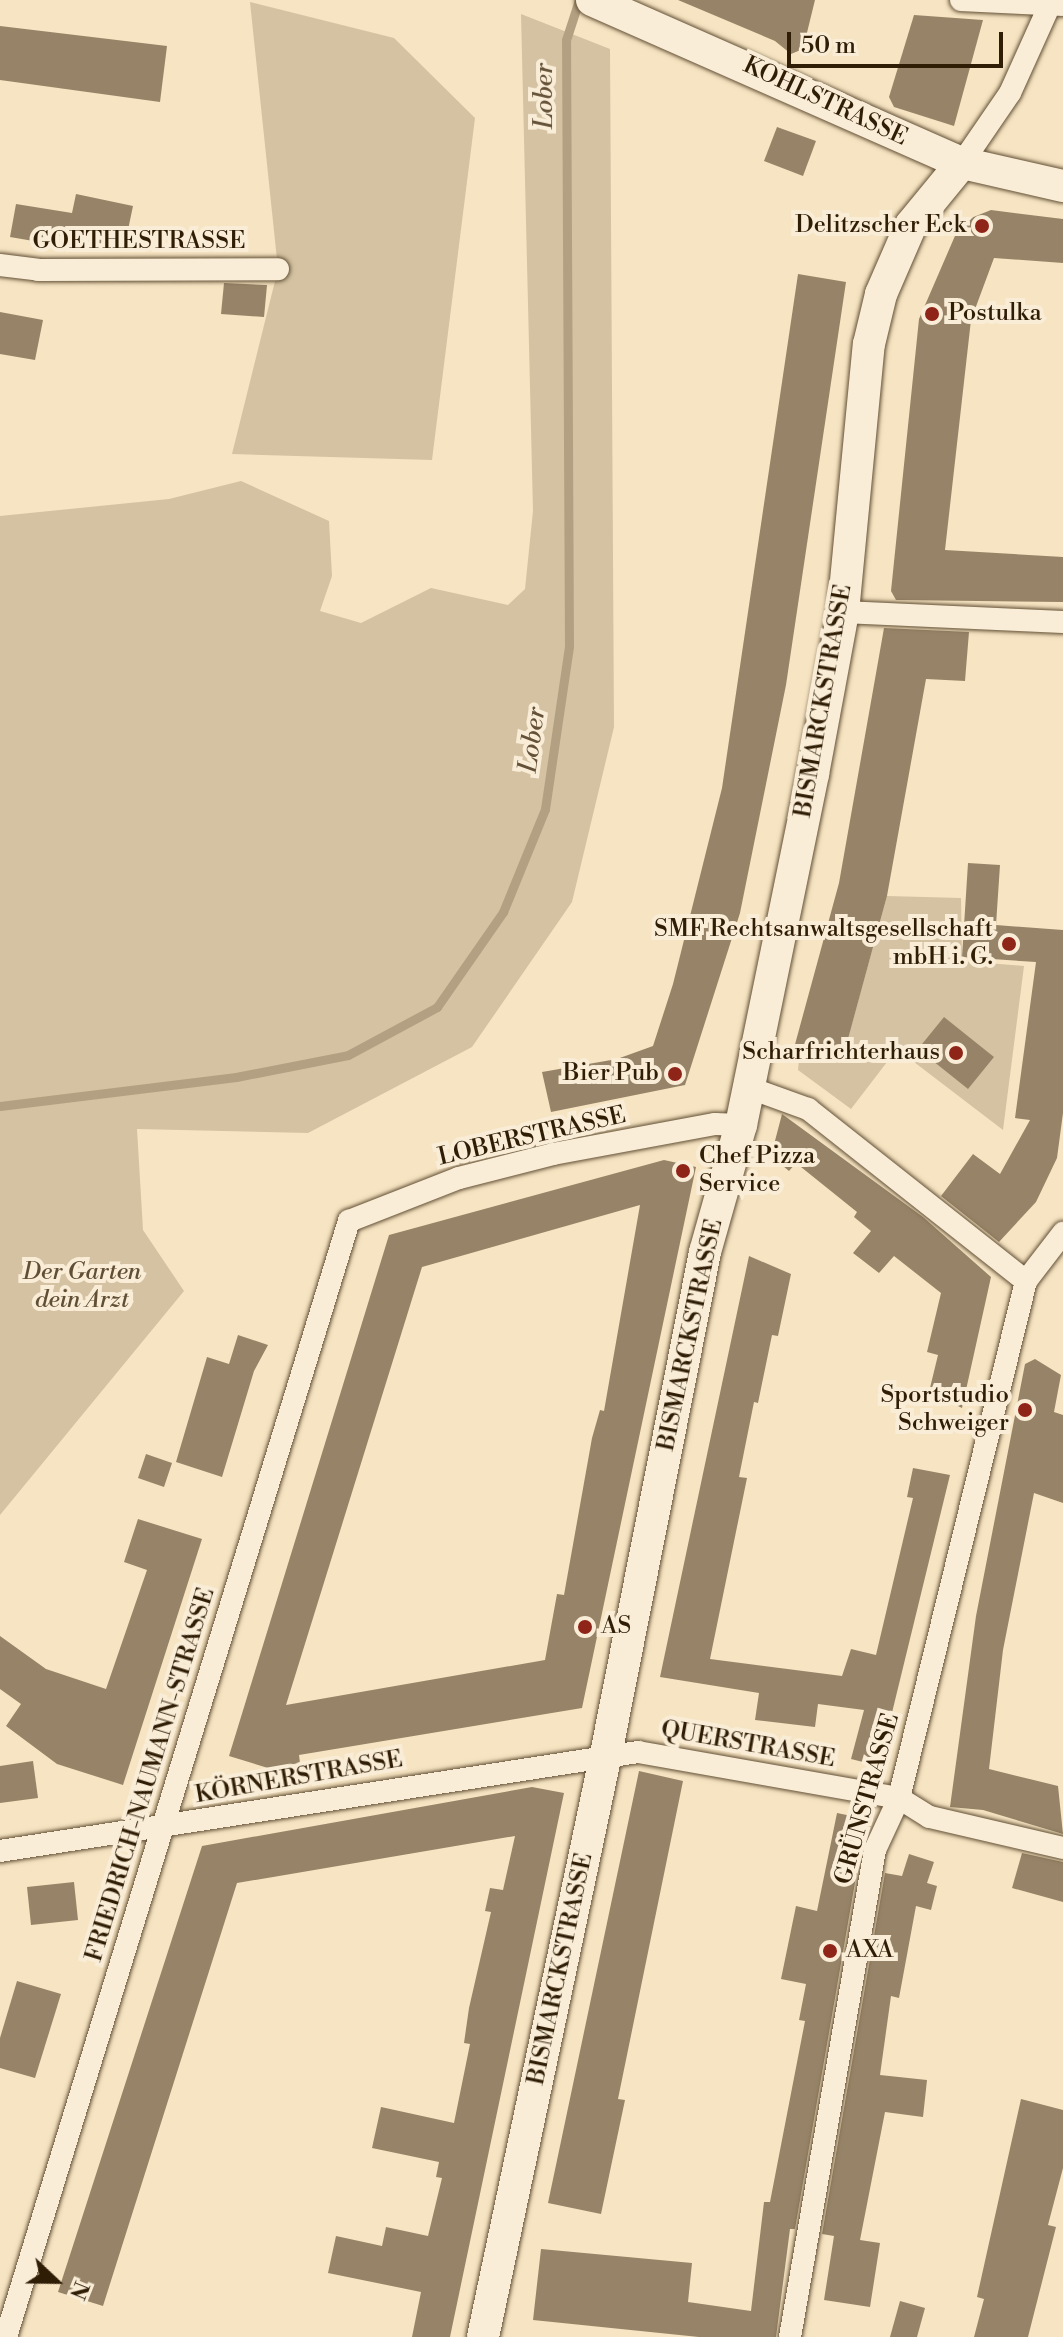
<!DOCTYPE html>
<html>
<head>
<meta charset="utf-8">
<style>
	body { margin:0 }
	#map { position:relative; width:1063px; height:2337px; overflow:hidden; background:#f6e4c2; font-family:"Libre Bodoni",serif }
	div>[style] { position:absolute }
	.green>* { inset:0; background:#d4c2a2 }
	.stream>* { height:9px; margin:-4.5px; padding:0 4.5px; transform-origin:4.5px; border-radius:4.5px; background:#b3a082 }
	.building>* { inset:0; background:#978468 }
	.roads { filter:drop-shadow(0 0 2px #624f35) drop-shadow(0 0 2px #624f35) }
	.street>* { height:22px; margin:-11px; padding:0 11px; transform-origin:11px; border-radius:11px; background:#f9edd7 }
	.secondary>* { height:32px; margin:-16px; padding:0 16px; transform-origin:16px; border-radius:16px; background:#f9edd7 }
	.dots>* { width:22px; height:22px; translate:-50% -50%; box-sizing:border-box; border:4px solid #f9edd7; border-radius:50% }
	span { translate:-50% -50%; white-space:nowrap; text-align:center; line-height:1.15; -webkit-text-stroke:8px #f9edd7; paint-order:stroke }
	.street-label { font-size:24px; color:#301d06 }
	.poi-label { font-size:24px; color:#301d06 }
	.right { translate:-100% -50%; text-align:right }
	.left { translate:0 -50%; text-align:left }
	.park-label { font-size:24px; color:#614f35; font-style:italic }
	.water-label { font-size:26px; color:#645138; font-style:italic }
	.north { position:absolute; left:16px; top:2241px; width:80px; height:80px; -webkit-text-stroke:6px #f9edd7; paint-order:stroke; rotate:112deg; font-size:22px; font-weight:700; line-height:32px; text-align:center; color:#301d06 }
	.north::after { content:''; display:block; margin:auto; width:28px; height:36px; background:#301d06; clip-path:polygon(50% 0,100% 100%,50% 72%,0 100%) }
	.scale { position:absolute; left:787px; top:32px; width:216px; height:36px; box-sizing:border-box; border:4px solid #301d06; border-top:0; padding-left:10px; font-size:24px; line-height:28px; white-space:nowrap; color:#301d06; -webkit-text-stroke:6px #f9edd7; paint-order:stroke }
</style>
</head>
<body>
<div id="map">
	<div class="green">
		<div style="clip-path:polygon(250px 2px,394px 38px,475px 118px,432px 460px,232px 454px,278px 269px)"></div>
		<div style="clip-path:polygon(521px 14px,610px 49px,614px 727px,572px 902px,472px 1047px,308px 1133px,137px 1129px,143px 1230px,184px 1291px,0 1515px,0 516px,169px 499px,241px 481px,329px 521px,332px 576px,320px 611px,361px 623px,431px 588px,508px 605px,525px 589px,533px 511px)"></div>
		<div style="clip-path:polygon(887px 896px,961px 898px,962px 961px,1024px 966px,1003px 1130px,897px 1049px,851px 1109px,798px 1070px,800px 1049px,842px 1060px)"></div>
	</div>
	<div class="stream">
		<div style="left:0;top:1106px;width:238px;rotate:-7deg"></div>
		<div style="left:236px;top:1077px;width:114px;rotate:-11.1deg"></div>
		<div style="left:348px;top:1055px;width:101px;rotate:-28.3deg"></div>
		<div style="left:437px;top:1007px;width:116px;rotate:-55.2deg"></div>
		<div style="left:503px;top:912px;width:111px;rotate:-67.8deg"></div>
		<div style="left:545px;top:809px;width:165px;rotate:-81.6deg"></div>
		<div style="left:569px;top:646px;width:606px;rotate:-90.28deg"></div>
		<div style="left:566px;top:40px;width:42px;rotate:-72deg"></div>
	</div>
	<div class="building">
		<div style="clip-path:polygon(678px 0,815px 0,803px 49px,791px 54px,775px 41px)"></div>
		<div style="clip-path:polygon(914px 15px,983px 20px,954px 126px,894px 107px,889px 97px)"></div>
		<div style="clip-path:polygon(0 26px,167px 46px,160px 102px,0 80px)"></div>
		<div style="clip-path:polygon(777px 127px,816px 141px,803px 176px,764px 161px)"></div>
		<div style="clip-path:polygon(76px 194px,133px 206px,124px 249px,52px 234px,51px 244px,10px 237px,16px 204px,72px 213px)"></div>
		<div style="clip-path:polygon(991px 210px,1063px 219px,1063px 263px,994px 258px,971px 320px,945px 550px,1063px 557px,1063px 602px,896px 600px,891px 591px,919px 319px,961px 222px)"></div>
		<div style="clip-path:polygon(798px 274px,846px 282px,786px 685px,740px 913px,685px 1085px,551px 1112px,542px 1072px,617px 1059px,653px 1046px,673px 984px,722px 788px)"></div>
		<div style="clip-path:polygon(224px 283px,267px 285px,264px 317px,221px 314px)"></div>
		<div style="clip-path:polygon(0 312px,43px 320px,35px 360px,0 354px)"></div>
		<div style="clip-path:polygon(884px 628px,969px 632px,965px 681px,926px 679px,887px 896px,842px 1061px,794px 1048px,839px 883px)"></div>
		<div style="clip-path:polygon(968px 863px,1000px 865px,996px 925px,1063px 930px,1063px 1113px,1057px 1158px,1036px 1202px,999px 1242px,941px 1196px,973px 1154px,1000px 1174px,1030px 1120px,1015px 1118px,1036px 962px,962px 957px)"></div>
		<div style="clip-path:polygon(944px 1017px,994px 1057px,968px 1089px,918px 1049px)"></div>
		<div style="clip-path:polygon(782px 1114px,923px 1217px,991px 1277px,962px 1408px,929px 1392px,938px 1355px,927px 1352px,941px 1293px,894px 1256px,879px 1273px,853px 1253px,871px 1231px,854px 1217px,857px 1212px,796px 1163px,789px 1171px,771px 1156px)"></div>
		<div style="clip-path:polygon(evenodd,664px 1160px,696px 1167px,582px 1708px,299px 1755px,300px 1763px,268px 1768px,229px 1756px,389px 1235px,664px 1160px,640px 1205px,604px 1411px,600px 1410px,592px 1438px,564px 1595px,557px 1594px,545px 1660px,286px 1705px,422px 1267px,640px 1205px)"></div>
		<div style="clip-path:polygon(749px 1256px,791px 1274px,778px 1336px,772px 1335px,758px 1403px,754px 1402px,739px 1477px,747px 1478px,710px 1659px,842px 1676px,851px 1649px,876px 1655px,913px 1498px,907px 1497px,913px 1468px,950px 1475px,879px 1766px,851px 1759px,864px 1710px,818px 1704px,815px 1727px,755px 1720px,759px 1693px,660px 1677px)"></div>
		<div style="clip-path:polygon(238px 1335px,268px 1345px,254px 1371px,222px 1477px,176px 1462px,207px 1357px,229px 1364px)"></div>
		<div style="clip-path:polygon(1035px 1359px,1061px 1375px,1054px 1412px,1063px 1415px,1063px 1503px,1034px 1493px,1003px 1650px,989px 1769px,1058px 1786px,1063px 1834px,983px 1810px,950px 1807px,976px 1616px,1025px 1364px)"></div>
		<div style="clip-path:polygon(146px 1454px,172px 1463px,164px 1487px,138px 1478px)"></div>
		<div style="clip-path:polygon(138px 1519px,202px 1539px,123px 1785px,57px 1764px,6px 1726px,21px 1704px,0 1689px,0 1636px,46px 1669px,106px 1689px,147px 1570px,124px 1562px)"></div>
		<div style="clip-path:polygon(33px 1761px,38px 1798px,0 1803px,0 1766px)"></div>
		<div style="clip-path:polygon(639px 1771px,683px 1781px,618px 2099px,625px 2100px,601px 2214px,548px 2203px)"></div>
		<div style="clip-path:polygon(532px 1787px,564px 1793px,450px 2337px,412px 2337px,421px 2292px,328px 2273px,336px 2236px,382px 2246px,386px 2227px,428px 2236px,442px 2178px,436px 2177px,439px 2162px,372px 2148px,381px 2107px,454px 2123px,470px 2044px,464px 2043px,469px 2008px,491px 1912px,485px 1911px,490px 1888px,503px 1890px,515px 1836px,237px 1883px,103px 2306px,58px 2292px,202px 1846px)"></div>
		<div style="clip-path:polygon(837px 1813px,866px 1819px,795px 2229px,790px 2229px,776px 2337px,699px 2337px,533px 2320px,541px 2249px,692px 2263px,688px 2302px,751px 2311px,764px 2202px,770px 2202px,805px 2021px,799px 2020px,806px 1984px,781px 1979px,796px 1906px,817px 1911px)"></div>
		<div style="clip-path:polygon(1022px 1853px,1063px 1862px,1063px 1902px,1012px 1888px)"></div>
		<div style="clip-path:polygon(909px 1854px,934px 1862px,927px 1883px,937px 1886px,931px 1910px,916px 1906px,899px 1998px,891px 1996px,880px 2075px,927px 2080px,923px 2117px,885px 2112px,860px 2240px,880px 2243px,870px 2307px,824px 2300px,834px 2236px,822px 2234px,885px 1873px,902px 1876px)"></div>
		<div style="clip-path:polygon(74px 1882px,78px 1920px,31px 1925px,27px 1887px)"></div>
		<div style="clip-path:polygon(17px 1981px,61px 1994px,35px 2078px,0 2068px,0 2038px)"></div>
		<div style="clip-path:polygon(1021px 2099px,1063px 2110px,1063px 2168px,1048px 2225px,1056px 2227px,1028px 2337px,974px 2337px,984px 2299px,977px 2297px)"></div>
		<div style="clip-path:polygon(900px 2301px,925px 2308px,917px 2337px,890px 2337px)"></div>
	</div>
	<div class="roads">
		<div class="street">
			<div style="left:961px;top:0;width:102px;rotate:2.8deg"></div>
			<div style="left:962px;top:163px;width:85px;rotate:-55.6deg"></div>
			<div style="left:1010px;top:93px;width:102px;rotate:-65.7deg"></div>
			<div style="left:0;top:265px;width:38px;rotate:7deg"></div>
			<div style="left:38px;top:270px;width:240px;rotate:-0.2deg"></div>
			<div style="left:843px;top:612px;width:220px;rotate:2.6deg"></div>
			<div style="left:750px;top:1088px;width:62px;rotate:19.9deg"></div>
			<div style="left:808px;top:1109px;width:278px;rotate:38.3deg"></div>
			<div style="left:0;top:1851px;width:646px;rotate:-8.82deg"></div>
			<div style="left:638px;top:1752px;width:265px;rotate:10deg"></div>
			<div style="left:899px;top:1798px;width:36px;rotate:32deg"></div>
			<div style="left:930px;top:1817px;width:137px;rotate:13.1deg"></div>
			<div style="left:6px;top:2337px;width:1168px;rotate:-72.92deg"></div>
			<div style="left:349px;top:1221px;width:118px;rotate:-21.4deg"></div>
			<div style="left:459px;top:1178px;width:97px;rotate:-14.3deg"></div>
			<div style="left:553px;top:1154px;width:165px;rotate:-10.5deg"></div>
			<div style="left:715px;top:1124px;width:26px;rotate:2deg"></div>
			<div style="left:790px;top:2337px;width:494px;rotate:-80.1deg"></div>
			<div style="left:875px;top:1850px;width:57px;rotate:-65.2deg"></div>
			<div style="left:899px;top:1798px;width:532px;rotate:-76.2deg"></div>
			<div style="left:1026px;top:1281px;width:61px;rotate:-52.4deg"></div>
		</div>
		<div class="secondary">
			<div style="left:592px;top:0;width:404px;rotate:23.8deg"></div>
			<div style="left:962px;top:163px;width:104px;rotate:12.8deg"></div>
			<div style="left:483px;top:2337px;width:596px;rotate:-78.09deg"></div>
			<div style="left:606px;top:1754px;width:512px;rotate:-78.84deg"></div>
			<div style="left:705px;top:1252px;width:132px;rotate:-74.2deg"></div>
			<div style="left:741px;top:1125px;width:358px;rotate:-78.4deg"></div>
			<div style="left:813px;top:774px;width:165px;rotate:-79.5deg"></div>
			<div style="left:843px;top:612px;width:269px;rotate:-84.5deg"></div>
			<div style="left:869px;top:344px;width:51px;rotate:-76.5deg"></div>
			<div style="left:881px;top:294px;width:75px;rotate:-66.5deg"></div>
			<div style="left:911px;top:225px;width:80px;rotate:-50.6deg"></div>
		</div>
	</div>
	<div class="dots">
		<div style="left:982px;top:226px;background:#8f2418"></div>
		<div style="left:932px;top:314px;background:#8f2418"></div>
		<div style="left:1009px;top:944px;background:#8f2418"></div>
		<div style="left:956px;top:1053px;background:#8f2418"></div>
		<div style="left:675px;top:1074px;background:#8f2418"></div>
		<div style="left:683px;top:1171px;background:#8f2418"></div>
		<div style="left:1025px;top:1410px;background:#8f2418"></div>
		<div style="left:585px;top:1627px;background:#8f2418"></div>
		<div style="left:830px;top:1951px;background:#8f2418"></div>
	</div>
	<div class="street-label">
		<span style="left:825px;top:102px;rotate:25deg">KOHLSTRASSE</span>
		<span style="left:139px;top:242px">GOETHESTRASSE</span>
		<span style="left:824px;top:701px;rotate:-80deg">BISMARCKSTRASSE</span>
		<span style="left:532px;top:1137px;rotate:-13deg">LOBERSTRASSE</span>
		<span style="left:691px;top:1335px;rotate:-78deg">BISMARCKSTRASSE</span>
		<span style="left:748px;top:1745px;rotate:10deg">QUERSTRASSE</span>
		<span style="left:151px;top:1775px;rotate:-73deg">FRIEDRICH-NAUMANN-STRASSE</span>
		<span style="left:299px;top:1778px;rotate:-10deg">KÖRNERSTRASSE</span>
		<span style="left:868px;top:1799px;rotate:-74deg">GRÜNSTRASSE</span>
		<span style="left:561px;top:1969px;rotate:-78deg">BISMARCKSTRASSE</span>
	</div>
	<div class="poi-label">
		<span class="right" style="left:966px;top:226px">Delitzscher Eck</span>
		<span class="left" style="left:948px;top:314px">Postulka</span>
		<span class="right" style="left:993px;top:944px">SMF Rechtsanwaltsgesellschaft<br>mbH i. G.</span>
		<span class="right" style="left:940px;top:1053px">Scharfrichterhaus</span>
		<span class="right" style="left:659px;top:1074px">Bier Pub</span>
		<span class="left" style="left:699px;top:1171px">Chef Pizza<br>Service</span>
		<span class="right" style="left:1009px;top:1410px">Sportstudio<br>Schweiger</span>
		<span class="left" style="left:601px;top:1627px">AS</span>
		<span class="left" style="left:846px;top:1951px">AXA</span>
	</div>
	<div class="park-label">
		<span style="left:82px;top:1287px">Der Garten<br>dein Arzt</span>
	</div>
	<div class="water-label">
		<span style="left:545px;top:96px;rotate:-90deg">Lober</span>
		<span style="left:533px;top:740px;rotate:-82deg">Lober</span>
	</div>
	<div class="north">N</div>
	<div class="scale">50 m</div>
</div>
</body>
</html>
